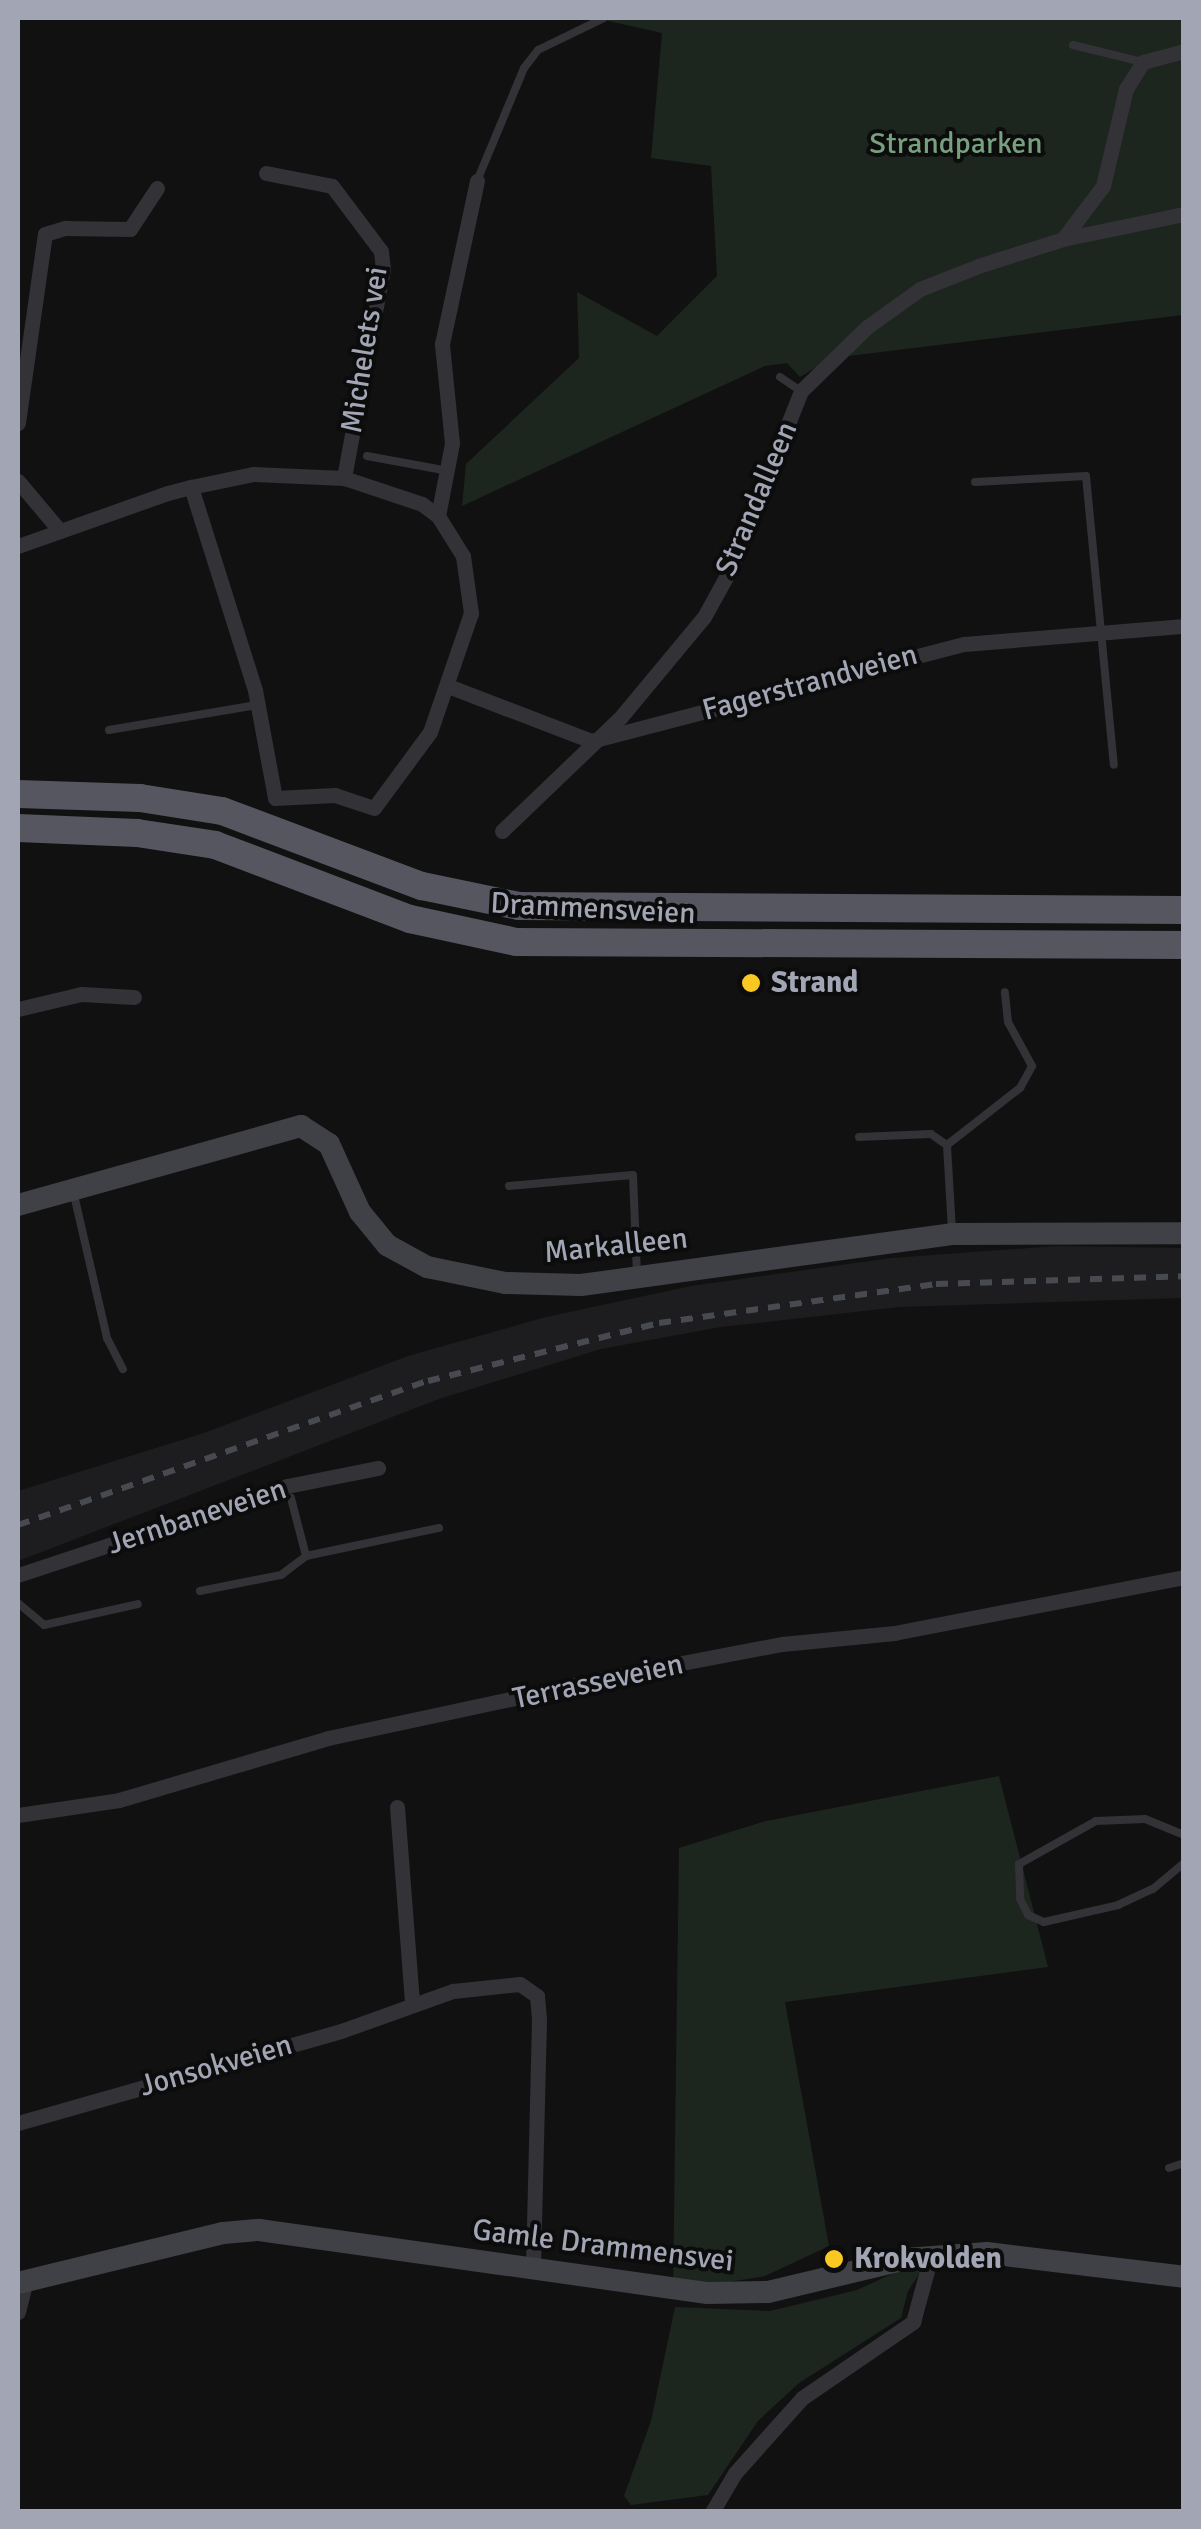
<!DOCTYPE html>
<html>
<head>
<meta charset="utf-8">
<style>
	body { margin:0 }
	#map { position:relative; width:1201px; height:2529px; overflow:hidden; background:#111112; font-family:Signika,sans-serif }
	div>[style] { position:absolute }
	.built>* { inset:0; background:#1d1d1f }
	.green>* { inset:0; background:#1d251f }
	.service>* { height:8px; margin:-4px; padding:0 4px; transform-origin:4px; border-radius:4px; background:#323237 }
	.minor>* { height:15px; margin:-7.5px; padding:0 7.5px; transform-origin:7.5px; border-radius:7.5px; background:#323237 }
	.secondary>* { height:22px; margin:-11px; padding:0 11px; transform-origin:11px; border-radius:11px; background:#404147 }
	.trunk>* { height:28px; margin:-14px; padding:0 14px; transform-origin:14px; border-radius:14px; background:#555660 }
	.rail>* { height:6px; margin-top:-3px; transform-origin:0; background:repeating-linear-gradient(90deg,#484a51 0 12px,transparent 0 22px) }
	.dots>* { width:28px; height:28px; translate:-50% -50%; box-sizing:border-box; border:5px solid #0c0c0d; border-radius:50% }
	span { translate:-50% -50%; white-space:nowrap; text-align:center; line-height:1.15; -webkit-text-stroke:8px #0c0c0d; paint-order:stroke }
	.park-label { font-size:30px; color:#77a07e }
	.street-label { font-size:30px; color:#a1a5b4 }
	.poi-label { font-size:30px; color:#a1a5b4; font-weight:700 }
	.left { translate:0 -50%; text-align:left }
	.frame { position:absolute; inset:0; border:20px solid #a1a5b4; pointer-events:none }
</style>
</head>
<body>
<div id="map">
	<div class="built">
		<div style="clip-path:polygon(1057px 1246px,1183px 1248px,1183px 1298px,899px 1307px,721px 1327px,601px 1349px,439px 1399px,18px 1561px,18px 1491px,204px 1433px,408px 1356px,546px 1317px,691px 1286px,891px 1258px)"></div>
	</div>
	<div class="green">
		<div style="clip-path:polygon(1183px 18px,1183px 315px,832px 358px,800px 377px,787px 363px,765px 366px,462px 506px,466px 464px,579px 358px,577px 292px,657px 336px,717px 276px,711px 166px,651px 158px,662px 33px,604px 20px)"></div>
		<div style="clip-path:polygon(999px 1776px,1048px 1967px,785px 2002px,829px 2246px,765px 2276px,673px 2291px,679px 1848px,766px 1821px)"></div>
		<div style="clip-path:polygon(931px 2256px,908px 2291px,901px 2318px,799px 2383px,758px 2421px,708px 2495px,631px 2505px,624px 2496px,651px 2421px,675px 2307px,770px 2311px,857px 2290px)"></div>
	</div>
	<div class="service">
		<div style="left:1073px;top:45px;width:71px;rotate:13.8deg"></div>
		<div style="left:477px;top:181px;width:122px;rotate:-67.4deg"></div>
		<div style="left:524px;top:68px;width:23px;rotate:-52deg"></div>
		<div style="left:538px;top:50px;width:73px;rotate:-25.9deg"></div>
		<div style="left:780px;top:377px;width:25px;rotate:34deg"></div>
		<div style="left:367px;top:456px;width:83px;rotate:10.4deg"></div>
		<div style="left:975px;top:482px;width:111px;rotate:-3.1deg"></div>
		<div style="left:1086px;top:476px;width:290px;rotate:84.5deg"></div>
		<div style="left:109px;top:730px;width:150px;rotate:-9.6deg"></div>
		<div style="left:859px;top:1137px;width:72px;rotate:-2.4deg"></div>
		<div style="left:931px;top:1134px;width:19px;rotate:35deg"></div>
		<div style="left:509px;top:1186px;width:124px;rotate:-5.1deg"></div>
		<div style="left:633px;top:1175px;width:101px;rotate:87.7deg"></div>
		<div style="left:74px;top:1195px;width:147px;rotate:77deg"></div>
		<div style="left:107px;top:1338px;width:35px;rotate:63deg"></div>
		<div style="left:952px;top:1230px;width:85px;rotate:-93.4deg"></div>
		<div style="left:947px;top:1145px;width:93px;rotate:-38deg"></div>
		<div style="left:1020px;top:1088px;width:25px;rotate:-61deg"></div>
		<div style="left:1032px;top:1066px;width:50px;rotate:-118.6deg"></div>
		<div style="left:1008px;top:1022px;width:30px;rotate:-96deg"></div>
		<div style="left:306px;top:1556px;width:136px;rotate:-11.9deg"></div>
		<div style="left:200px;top:1591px;width:83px;rotate:-11.2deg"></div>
		<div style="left:281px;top:1575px;width:31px;rotate:-37deg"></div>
		<div style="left:306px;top:1556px;width:60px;rotate:-104.5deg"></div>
		<div style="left:18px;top:1603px;width:34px;rotate:40deg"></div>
		<div style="left:44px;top:1625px;width:96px;rotate:-12.6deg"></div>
		<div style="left:1184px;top:1835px;width:42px;rotate:-157.7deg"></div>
		<div style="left:1145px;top:1819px;width:49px;rotate:177.7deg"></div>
		<div style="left:1096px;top:1821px;width:88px;rotate:150.8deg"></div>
		<div style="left:1019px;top:1864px;width:35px;rotate:88deg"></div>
		<div style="left:1020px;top:1899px;width:18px;rotate:63deg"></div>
		<div style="left:1028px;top:1915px;width:17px;rotate:24deg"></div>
		<div style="left:1044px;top:1922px;width:76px;rotate:-12.9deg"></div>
		<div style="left:1118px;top:1905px;width:38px;rotate:-25deg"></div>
		<div style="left:1153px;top:1889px;width:40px;rotate:-40deg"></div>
		<div style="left:1169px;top:2168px;width:16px;rotate:-18deg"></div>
	</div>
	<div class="minor">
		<div style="left:266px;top:173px;width:67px;rotate:11.1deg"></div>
		<div style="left:332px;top:186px;width:81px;rotate:53deg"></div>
		<div style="left:381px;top:251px;width:18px;rotate:84deg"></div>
		<div style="left:383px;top:269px;width:213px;rotate:100.6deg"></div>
		<div style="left:1063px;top:239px;width:66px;rotate:-53deg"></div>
		<div style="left:1103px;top:186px;width:100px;rotate:-76.7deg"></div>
		<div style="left:1126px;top:89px;width:32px;rotate:-58deg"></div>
		<div style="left:1143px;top:62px;width:42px;rotate:-15deg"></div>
		<div style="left:18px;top:423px;width:191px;rotate:-81.9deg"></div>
		<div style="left:45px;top:234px;width:21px;rotate:-17deg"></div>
		<div style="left:65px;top:228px;width:65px;rotate:0.9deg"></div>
		<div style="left:130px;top:229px;width:49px;rotate:-56.6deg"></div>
		<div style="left:18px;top:481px;width:65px;rotate:50deg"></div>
		<div style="left:438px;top:516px;width:74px;rotate:-79.1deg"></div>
		<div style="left:452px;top:443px;width:100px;rotate:-95.8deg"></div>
		<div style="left:442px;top:344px;width:167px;rotate:-77.9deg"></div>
		<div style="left:18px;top:546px;width:159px;rotate:-19.5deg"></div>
		<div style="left:168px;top:493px;width:24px;rotate:-15deg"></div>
		<div style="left:191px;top:487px;width:63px;rotate:-11.8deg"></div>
		<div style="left:253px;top:474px;width:91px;rotate:2.5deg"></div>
		<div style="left:344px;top:478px;width:82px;rotate:18.4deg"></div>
		<div style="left:422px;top:504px;width:20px;rotate:37deg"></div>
		<div style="left:438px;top:516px;width:47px;rotate:58deg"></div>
		<div style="left:463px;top:556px;width:58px;rotate:82deg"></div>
		<div style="left:471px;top:613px;width:126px;rotate:109deg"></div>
		<div style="left:430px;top:732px;width:94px;rotate:126.4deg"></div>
		<div style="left:374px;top:808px;width:41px;rotate:-161.6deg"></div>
		<div style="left:335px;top:795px;width:60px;rotate:177.1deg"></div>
		<div style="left:275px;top:798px;width:110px;rotate:-100.5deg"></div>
		<div style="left:255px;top:690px;width:213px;rotate:-107.5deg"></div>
		<div style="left:448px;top:686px;width:153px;rotate:21deg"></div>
		<div style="left:591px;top:741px;width:385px;rotate:-14.6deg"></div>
		<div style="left:964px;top:644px;width:221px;rotate:-4.7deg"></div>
		<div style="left:502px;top:831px;width:163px;rotate:-43.8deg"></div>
		<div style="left:620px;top:718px;width:131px;rotate:-50.3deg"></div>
		<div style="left:704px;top:617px;width:56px;rotate:-61.1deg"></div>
		<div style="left:731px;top:568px;width:190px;rotate:-68.4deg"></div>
		<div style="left:801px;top:391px;width:92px;rotate:-44.1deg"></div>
		<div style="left:867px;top:327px;width:65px;rotate:-35.6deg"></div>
		<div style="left:920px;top:289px;width:62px;rotate:-21.6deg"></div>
		<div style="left:978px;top:266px;width:89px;rotate:-17.6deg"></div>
		<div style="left:1063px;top:239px;width:124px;rotate:-11.7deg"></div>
		<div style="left:18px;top:1009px;width:65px;rotate:-13.4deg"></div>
		<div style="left:81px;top:994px;width:53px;rotate:3.2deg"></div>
		<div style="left:18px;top:1575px;width:283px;rotate:-18.3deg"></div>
		<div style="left:287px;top:1486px;width:93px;rotate:-11.2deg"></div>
		<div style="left:397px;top:1807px;width:196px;rotate:85.6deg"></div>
		<div style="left:18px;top:1815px;width:102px;rotate:-8.4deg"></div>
		<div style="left:119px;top:1800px;width:218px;rotate:-16.5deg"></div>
		<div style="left:328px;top:1738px;width:319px;rotate:-12.1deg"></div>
		<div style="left:640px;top:1671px;width:145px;rotate:-10.8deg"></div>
		<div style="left:782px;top:1644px;width:113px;rotate:-5.6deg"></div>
		<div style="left:894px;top:1633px;width:295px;rotate:-10.9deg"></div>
		<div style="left:18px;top:2123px;width:336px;rotate:-15.9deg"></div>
		<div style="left:341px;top:2031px;width:119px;rotate:-19.7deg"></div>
		<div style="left:453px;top:1991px;width:67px;rotate:-6deg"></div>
		<div style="left:520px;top:1984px;width:21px;rotate:35deg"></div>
		<div style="left:537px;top:1996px;width:24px;rotate:85deg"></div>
		<div style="left:539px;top:2020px;width:249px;rotate:91.4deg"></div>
		<div style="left:18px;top:2312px;width:30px;rotate:-76deg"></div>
		<div style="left:712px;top:2512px;width:45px;rotate:-59.5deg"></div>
		<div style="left:735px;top:2473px;width:101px;rotate:-48.2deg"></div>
		<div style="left:802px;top:2398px;width:135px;rotate:-34.4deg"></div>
		<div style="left:913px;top:2322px;width:68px;rotate:-74.7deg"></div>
	</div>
	<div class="secondary">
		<div style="left:18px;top:1205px;width:294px;rotate:-15.6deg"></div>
		<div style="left:301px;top:1126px;width:33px;rotate:33deg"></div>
		<div style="left:329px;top:1144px;width:75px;rotate:65.5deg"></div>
		<div style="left:360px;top:1212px;width:43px;rotate:50.7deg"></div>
		<div style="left:387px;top:1245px;width:46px;rotate:28.8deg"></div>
		<div style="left:427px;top:1267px;width:80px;rotate:11.6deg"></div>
		<div style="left:505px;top:1283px;width:76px;rotate:1.5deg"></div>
		<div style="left:581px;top:1285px;width:376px;rotate:-7.8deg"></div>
		<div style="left:954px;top:1234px;width:230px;rotate:-0.2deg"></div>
		<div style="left:18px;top:2283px;width:211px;rotate:-13.7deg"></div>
		<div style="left:223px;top:2233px;width:36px;rotate:-5deg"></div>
		<div style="left:259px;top:2230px;width:453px;rotate:8deg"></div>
		<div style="left:708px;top:2293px;width:60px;rotate:-1deg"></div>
		<div style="left:768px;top:2292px;width:142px;rotate:-13.4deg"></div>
		<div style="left:906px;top:2259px;width:81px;rotate:-4.2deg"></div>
		<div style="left:987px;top:2253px;width:198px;rotate:6.9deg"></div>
	</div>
	<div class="trunk">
		<div style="left:18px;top:794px;width:122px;rotate:1.9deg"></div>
		<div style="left:140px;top:798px;width:83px;rotate:9deg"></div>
		<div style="left:222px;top:811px;width:214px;rotate:20.6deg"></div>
		<div style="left:422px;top:886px;width:99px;rotate:11.7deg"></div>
		<div style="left:519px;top:906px;width:665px;rotate:0.34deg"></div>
		<div style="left:18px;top:828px;width:119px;rotate:2.4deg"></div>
		<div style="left:137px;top:833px;width:79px;rotate:8.7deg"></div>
		<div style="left:215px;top:845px;width:209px;rotate:20.8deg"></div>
		<div style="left:410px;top:919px;width:108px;rotate:12.2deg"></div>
		<div style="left:516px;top:942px;width:668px;rotate:0.26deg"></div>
	</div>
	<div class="rail">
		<div style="left:18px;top:1525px;width:435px;rotate:-19.4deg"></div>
		<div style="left:428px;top:1381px;width:238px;rotate:-14.1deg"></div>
		<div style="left:659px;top:1323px;width:280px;rotate:-8deg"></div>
		<div style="left:936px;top:1284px;width:248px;rotate:-1.8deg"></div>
	</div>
	<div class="dots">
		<div style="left:751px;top:983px;background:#f9c922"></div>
		<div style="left:834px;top:2259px;background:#f9c922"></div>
	</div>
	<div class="park-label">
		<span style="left:956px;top:144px">Strandparken</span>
	</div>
	<div class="street-label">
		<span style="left:365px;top:350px;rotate:-81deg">Michelets vei</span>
		<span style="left:757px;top:499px;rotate:-67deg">Strandalleen</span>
		<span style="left:810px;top:683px;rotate:-15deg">Fagerstrandveien</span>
		<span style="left:593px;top:909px;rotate:3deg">Drammensveien</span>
		<span style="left:616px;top:1246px;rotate:-6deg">Markalleen</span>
		<span style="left:197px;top:1517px;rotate:-18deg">Jernbaneveien</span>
		<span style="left:598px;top:1682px;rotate:-12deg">Terrasseveien</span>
		<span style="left:216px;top:2066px;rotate:-16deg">Jonsokveien</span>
		<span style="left:603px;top:2246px;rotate:7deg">Gamle Drammensvei</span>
	</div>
	<div class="poi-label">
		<span class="left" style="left:771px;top:983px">Strand</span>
		<span class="left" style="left:854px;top:2259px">Krokvolden</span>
	</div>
	<div class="frame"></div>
</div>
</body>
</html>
